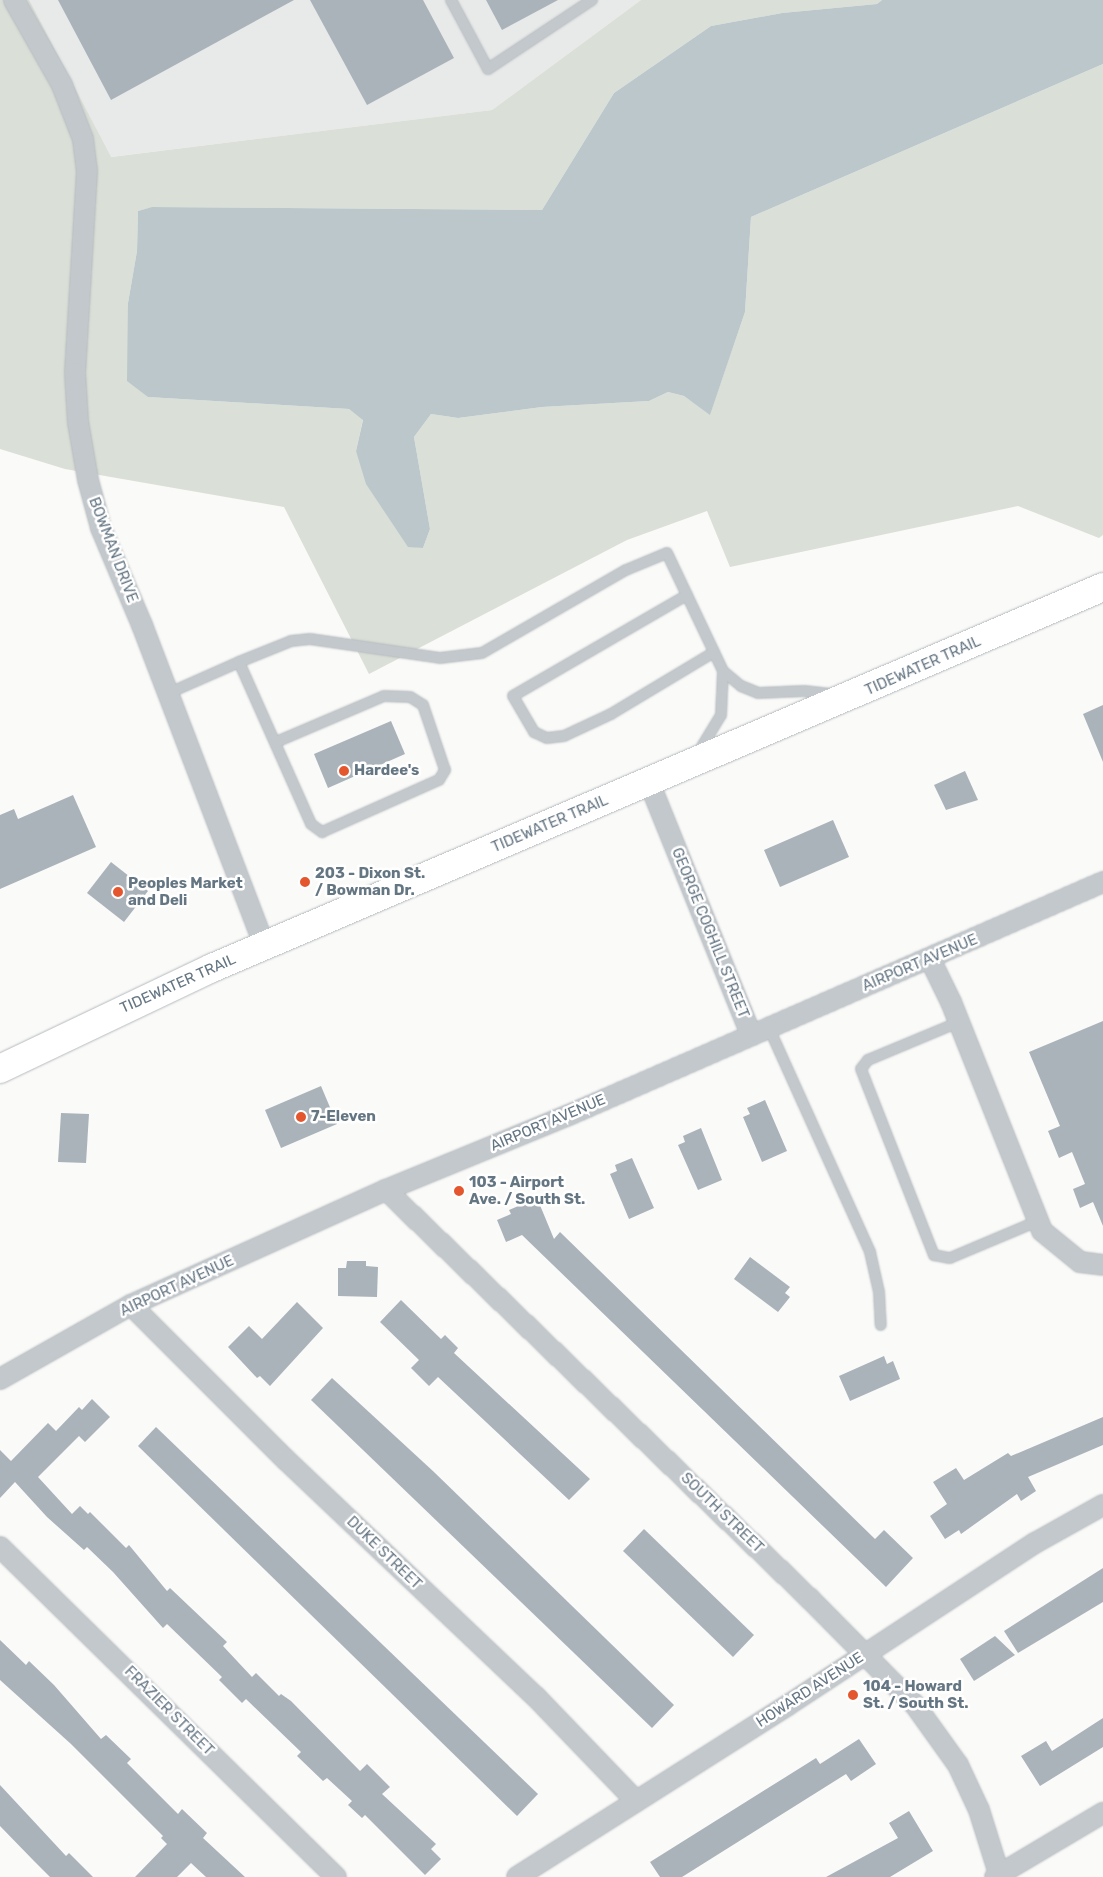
<!DOCTYPE html>
<html>
<head>
<meta charset="utf-8">
<style>
	body { margin:0 }
	#map { position:relative; width:1103px; height:1877px; overflow:hidden; background:#fafaf8; font-family:Rubik,sans-serif }
	div>[style] { position:absolute }
	.built>* { inset:0; background:#e8e9e9 }
	.green>* { inset:0; background:#dadfd7 }
	.water>* { inset:0; background:#bbc7cb }
	.building>* { inset:0; background:#aab3b9 }
	.roads { filter:drop-shadow(0 0 1px #b5babe) drop-shadow(0 0 1px #b5babe) }
	.lane>* { height:10px; margin:-5px; padding:0 5px; transform-origin:5px; border-radius:5px; background:#c3c8cc }
	.street>* { height:20px; margin:-10px; padding:0 10px; transform-origin:10px; border-radius:10px; background:#c3c8cc }
	.primary>* { height:28px; margin:-14px; padding:0 14px; transform-origin:14px; border-radius:14px; background:#fff }
	.dots>* { width:14px; height:14px; translate:-50% -50%; box-sizing:border-box; border:2px solid #fff; border-radius:50% }
	span { translate:-50% -50%; white-space:nowrap; text-align:center; line-height:1.15; -webkit-text-stroke:5px #fff; paint-order:stroke }
	.street-label { font-size:15px; color:#657683 }
	.poi-label { font-size:15px; color:#657683; font-weight:700 }
	.left { translate:0 -50%; text-align:left }
</style>
</head>
<body>
<div id="map">
	<div class="built">
		<div style="clip-path:polygon(0 0,641px 0,492px 110px,110px 157px)"></div>
	</div>
	<div class="green">
		<div style="clip-path:polygon(0 0,29px 0,111px 157px,492px 110px,641px 0,882px 0,877px 4px,782px 13px,711px 26px,614px 93px,542px 210px,153px 207px,138px 211px,137px 251px,128px 303px,148px 397px,349px 409px,363px 419px,356px 451px,408px 546px,423px 548px,430px 529px,414px 437px,431px 414px,458px 418px,542px 407px,649px 401px,668px 392px,684px 396px,710px 414px,745px 312px,751px 217px,1103px 64px,1103px 535px,1099px 538px,1018px 506px,730px 567px,707px 511px,627px 540px,369px 674px,284px 507px,65px 469px,0 449px)"></div>
	</div>
	<div class="water">
		<div style="clip-path:polygon(882px 0,1103px 0,1103px 64px,751px 217px,745px 312px,710px 415px,684px 396px,668px 392px,649px 401px,542px 407px,458px 418px,431px 414px,414px 437px,430px 529px,423px 548px,408px 547px,366px 484px,356px 451px,363px 420px,349px 409px,148px 397px,127px 381px,128px 303px,137px 251px,138px 211px,152px 207px,542px 210px,614px 93px,711px 26px,782px 13px,877px 4px)"></div>
	</div>
	<div class="building">
		<div style="clip-path:polygon(58px 0,294px 0,111px 100px)"></div>
		<div style="clip-path:polygon(310px 0,423px 0,454px 58px,367px 105px)"></div>
		<div style="clip-path:polygon(486px 0,558px 0,502px 30px)"></div>
		<div style="clip-path:polygon(1103px 705px,1103px 762px,1083px 714px)"></div>
		<div style="clip-path:polygon(391px 721px,405px 754px,328px 788px,314px 754px)"></div>
		<div style="clip-path:polygon(965px 771px,978px 800px,946px 810px,934px 785px)"></div>
		<div style="clip-path:polygon(73px 795px,96px 847px,0 889px,0 815px,14px 809px,18px 819px)"></div>
		<div style="clip-path:polygon(833px 820px,849px 857px,780px 887px,764px 850px)"></div>
		<div style="clip-path:polygon(111px 862px,148px 891px,124px 922px,87px 893px)"></div>
		<div style="clip-path:polygon(1103px 1021px,1103px 1226px,1093px 1202px,1080px 1208px,1073px 1189px,1085px 1184px,1072px 1152px,1059px 1158px,1048px 1131px,1060px 1126px,1029px 1052px)"></div>
		<div style="clip-path:polygon(321px 1086px,337px 1124px,281px 1148px,265px 1110px)"></div>
		<div style="clip-path:polygon(765px 1100px,787px 1151px,762px 1162px,743px 1117px,750px 1114px,747px 1108px)"></div>
		<div style="clip-path:polygon(61px 1113px,89px 1114px,86px 1163px,58px 1162px)"></div>
		<div style="clip-path:polygon(701px 1128px,722px 1180px,698px 1190px,678px 1145px,685px 1142px,683px 1136px)"></div>
		<div style="clip-path:polygon(632px 1158px,654px 1208px,629px 1219px,610px 1174px,617px 1171px,615px 1165px)"></div>
		<div style="clip-path:polygon(537px 1198px,554px 1239px,560px 1232px,875px 1539px,884px 1530px,913px 1558px,886px 1587px,522px 1235px,506px 1242px,497px 1220px,511px 1214px,509px 1210px)"></div>
		<div style="clip-path:polygon(750px 1257px,790px 1287px,785px 1293px,790px 1297px,778px 1312px,734px 1279px)"></div>
		<div style="clip-path:polygon(347px 1261px,366px 1261px,366px 1266px,378px 1267px,377px 1297px,338px 1296px,338px 1268px,346px 1268px)"></div>
		<div style="clip-path:polygon(401px 1300px,441px 1339px,445px 1335px,458px 1348px,454px 1353px,590px 1479px,569px 1500px,438px 1377px,429px 1386px,411px 1368px,419px 1360px,380px 1322px)"></div>
		<div style="clip-path:polygon(297px 1302px,323px 1328px,270px 1386px,260px 1376px,257px 1378px,228px 1347px,249px 1326px,262px 1339px)"></div>
		<div style="clip-path:polygon(884px 1356px,887px 1364px,893px 1361px,900px 1379px,850px 1401px,839px 1376px)"></div>
		<div style="clip-path:polygon(332px 1378px,434px 1472px,674px 1705px,652px 1728px,311px 1400px)"></div>
		<div style="clip-path:polygon(92px 1399px,110px 1417px,85px 1442px,79px 1436px,38px 1477px,72px 1514px,80px 1506px,88px 1514px,90px 1512px,126px 1548px,129px 1545px,167px 1591px,170px 1588px,227px 1642px,223px 1646px,252px 1677px,256px 1673px,279px 1696px,281px 1694px,291px 1701px,360px 1771px,367px 1764px,390px 1787px,382px 1794px,436px 1844px,431px 1849px,441px 1859px,425px 1875px,365px 1815px,362px 1818px,348px 1805px,352px 1801px,327px 1778px,323px 1781px,297px 1756px,301px 1752px,246px 1699px,242px 1703px,219px 1680px,222px 1677px,167px 1624px,163px 1628px,113px 1572px,87px 1547px,84px 1550px,47px 1517px,15px 1482px,0 1498px,0 1450px,11px 1461px,48px 1423px,56px 1431px,79px 1407px,82px 1410px)"></div>
		<div style="clip-path:polygon(1103px 1417px,1103px 1445px,1028px 1477px,1036px 1491px,1021px 1501px,1017px 1494px,961px 1534px,959px 1530px,945px 1539px,930px 1516px,947px 1504px,933px 1482px,956px 1468px,964px 1480px,1008px 1453px,1011px 1456px)"></div>
		<div style="clip-path:polygon(156px 1427px,538px 1794px,517px 1816px,138px 1446px)"></div>
		<div style="clip-path:polygon(644px 1529px,754px 1635px,733px 1657px,623px 1551px)"></div>
		<div style="clip-path:polygon(1103px 1568px,1103px 1602px,1018px 1653px,1004px 1631px)"></div>
		<div style="clip-path:polygon(995px 1636px,1015px 1655px,974px 1681px,960px 1659px)"></div>
		<div style="clip-path:polygon(0 1640px,26px 1665px,29px 1661px,54px 1685px,101px 1739px,106px 1735px,131px 1759px,127px 1763px,178px 1814px,182px 1809px,207px 1833px,203px 1838px,245px 1877px,206px 1877px,191px 1863px,177px 1877px,135px 1877px,167px 1844px,161px 1838px,163px 1836px,71px 1744px,0 1680px)"></div>
		<div style="clip-path:polygon(1103px 1718px,1103px 1747px,1040px 1786px,1021px 1756px,1046px 1741px,1052px 1751px)"></div>
		<div style="clip-path:polygon(859px 1739px,876px 1764px,851px 1781px,846px 1774px,682px 1877px,660px 1877px,650px 1862px,816px 1758px,820px 1764px)"></div>
		<div style="clip-path:polygon(0 1785px,66px 1856px,69px 1853px,93px 1877px,50px 1877px,34px 1861px,0 1826px)"></div>
		<div style="clip-path:polygon(909px 1811px,933px 1851px,890px 1877px,826px 1877px,898px 1838px,889px 1823px)"></div>
	</div>
	<div class="roads">
		<div class="lane">
			<div style="left:451px;top:0;width:78px;rotate:61.8deg"></div>
			<div style="left:488px;top:69px;width:125px;rotate:-33.6deg"></div>
			<div style="left:687px;top:595px;width:201px;rotate:149.9deg"></div>
			<div style="left:513px;top:696px;width:42px;rotate:59.7deg"></div>
			<div style="left:534px;top:732px;width:14px;rotate:25deg"></div>
			<div style="left:547px;top:738px;width:17px;rotate:-7deg"></div>
			<div style="left:564px;top:736px;width:52px;rotate:-25.1deg"></div>
			<div style="left:611px;top:714px;width:120px;rotate:-31deg"></div>
			<div style="left:239px;top:662px;width:56px;rotate:-22deg"></div>
			<div style="left:291px;top:641px;width:19px;rotate:-6deg"></div>
			<div style="left:310px;top:639px;width:131px;rotate:8.3deg"></div>
			<div style="left:440px;top:658px;width:42px;rotate:-6.8deg"></div>
			<div style="left:482px;top:653px;width:166px;rotate:-30deg"></div>
			<div style="left:626px;top:570px;width:44px;rotate:-22.5deg"></div>
			<div style="left:667px;top:553px;width:131px;rotate:64.6deg"></div>
			<div style="left:723px;top:671px;width:44px;rotate:92.6deg"></div>
			<div style="left:721px;top:715px;width:44px;rotate:121.2deg"></div>
			<div style="left:723px;top:671px;width:23px;rotate:40deg"></div>
			<div style="left:741px;top:686px;width:18px;rotate:22deg"></div>
			<div style="left:758px;top:693px;width:46px;rotate:-2.5deg"></div>
			<div style="left:804px;top:691px;width:30px;rotate:6deg"></div>
			<div style="left:169px;top:693px;width:77px;rotate:-23.9deg"></div>
			<div style="left:239px;top:662px;width:177px;rotate:66deg"></div>
			<div style="left:311px;top:824px;width:14px;rotate:36deg"></div>
			<div style="left:322px;top:832px;width:128px;rotate:-24deg"></div>
			<div style="left:439px;top:780px;width:12px;rotate:-59deg"></div>
			<div style="left:445px;top:770px;width:69px;rotate:-108.7deg"></div>
			<div style="left:423px;top:705px;width:15px;rotate:-148deg"></div>
			<div style="left:410px;top:697px;width:26px;rotate:-178deg"></div>
			<div style="left:384px;top:696px;width:117px;rotate:156.9deg"></div>
			<div style="left:959px;top:1022px;width:99px;rotate:157.3deg"></div>
			<div style="left:868px;top:1060px;width:11px;rotate:128deg"></div>
			<div style="left:861px;top:1069px;width:200px;rotate:68.6deg"></div>
			<div style="left:934px;top:1255px;width:16px;rotate:11deg"></div>
			<div style="left:950px;top:1258px;width:95px;rotate:-22.8deg"></div>
			<div style="left:769px;top:1028px;width:246px;rotate:65.7deg"></div>
			<div style="left:870px;top:1252px;width:41px;rotate:77.3deg"></div>
			<div style="left:879px;top:1292px;width:33px;rotate:87deg"></div>
		</div>
		<div class="street">
			<div style="left:14px;top:0;width:98px;rotate:60.5deg"></div>
			<div style="left:62px;top:85px;width:58px;rotate:68.7deg"></div>
			<div style="left:83px;top:139px;width:32px;rotate:83deg"></div>
			<div style="left:87px;top:171px;width:202px;rotate:93.4deg"></div>
			<div style="left:75px;top:373px;width:49px;rotate:86.5deg"></div>
			<div style="left:78px;top:422px;width:59px;rotate:80.2deg"></div>
			<div style="left:88px;top:480px;width:50px;rotate:74.8deg"></div>
			<div style="left:101px;top:528px;width:105px;rotate:67.1deg"></div>
			<div style="left:142px;top:625px;width:342px;rotate:69.1deg"></div>
			<div style="left:649px;top:782px;width:273px;rotate:68deg"></div>
			<div style="left:930px;top:959px;width:48px;rotate:64deg"></div>
			<div style="left:951px;top:1002px;width:246px;rotate:68.3deg"></div>
			<div style="left:1042px;top:1231px;width:49px;rotate:39.2deg"></div>
			<div style="left:1080px;top:1262px;width:23px;rotate:7deg"></div>
			<div style="left:386px;top:1190px;width:589px;rotate:43.97deg"></div>
			<div style="left:810px;top:1599px;width:149px;rotate:45.3deg"></div>
			<div style="left:915px;top:1705px;width:74px;rotate:54.4deg"></div>
			<div style="left:958px;top:1765px;width:50px;rotate:65deg"></div>
			<div style="left:979px;top:1810px;width:70px;rotate:72.6deg"></div>
			<div style="left:131px;top:1305px;width:219px;rotate:45deg"></div>
			<div style="left:286px;top:1460px;width:343px;rotate:43.5deg"></div>
			<div style="left:535px;top:1696px;width:146px;rotate:46.1deg"></div>
			<div style="left:0;top:1379px;width:150px;rotate:-29.5deg"></div>
			<div style="left:131px;top:1305px;width:280px;rotate:-24.3deg"></div>
			<div style="left:386px;top:1190px;width:198px;rotate:-22.3deg"></div>
			<div style="left:569px;top:1115px;width:583px;rotate:-23.57deg"></div>
			<div style="left:0;top:1547px;width:471px;rotate:44.5deg"></div>
			<div style="left:517px;top:1877px;width:321px;rotate:-32.4deg"></div>
			<div style="left:788px;top:1705px;width:295px;rotate:-33.3deg"></div>
			<div style="left:1035px;top:1543px;width:78px;rotate:-29.2deg"></div>
			<div style="left:995px;top:1877px;width:126px;rotate:-30.7deg"></div>
		</div>
		<div class="primary">
			<div style="left:0;top:1069px;width:235px;rotate:-25.5deg"></div>
			<div style="left:212px;top:968px;width:969px;rotate:-23.15deg"></div>
		</div>
	</div>
	<div class="dots">
		<div style="left:344px;top:771px;background:#e4572e"></div>
		<div style="left:305px;top:882px;background:#e4572e"></div>
		<div style="left:118px;top:892px;background:#e4572e"></div>
		<div style="left:301px;top:1117px;background:#e4572e"></div>
		<div style="left:459px;top:1191px;background:#e4572e"></div>
		<div style="left:853px;top:1695px;background:#e4572e"></div>
	</div>
	<div class="street-label">
		<span style="left:113px;top:550px;rotate:69deg">BOWMAN DRIVE</span>
		<span style="left:923px;top:666px;rotate:-24deg">TIDEWATER TRAIL</span>
		<span style="left:550px;top:824px;rotate:-23deg">TIDEWATER TRAIL</span>
		<span style="left:710px;top:933px;rotate:68deg">GEORGE COGHILL STREET</span>
		<span style="left:920px;top:963px;rotate:-23deg">AIRPORT AVENUE</span>
		<span style="left:178px;top:984px;rotate:-24deg">TIDEWATER TRAIL</span>
		<span style="left:548px;top:1123px;rotate:-23deg">AIRPORT AVENUE</span>
		<span style="left:177px;top:1286px;rotate:-25deg">AIRPORT AVENUE</span>
		<span style="left:722px;top:1513px;rotate:44deg">SOUTH STREET</span>
		<span style="left:384px;top:1553px;rotate:44deg">DUKE STREET</span>
		<span style="left:810px;top:1690px;rotate:-33deg">HOWARD AVENUE</span>
		<span style="left:169px;top:1711px;rotate:45deg">FRAZIER STREET</span>
	</div>
	<div class="poi-label">
		<span class="left" style="left:354px;top:771px">Hardee's</span>
		<span class="left" style="left:315px;top:882px">203 - Dixon St.<br>/ Bowman Dr.</span>
		<span class="left" style="left:128px;top:892px">Peoples Market<br>and Deli</span>
		<span class="left" style="left:311px;top:1117px">7-Eleven</span>
		<span class="left" style="left:469px;top:1191px">103 - Airport<br>Ave. / South St.</span>
		<span class="left" style="left:863px;top:1695px">104 - Howard<br>St. / South St.</span>
	</div>
</div>
</body>
</html>
